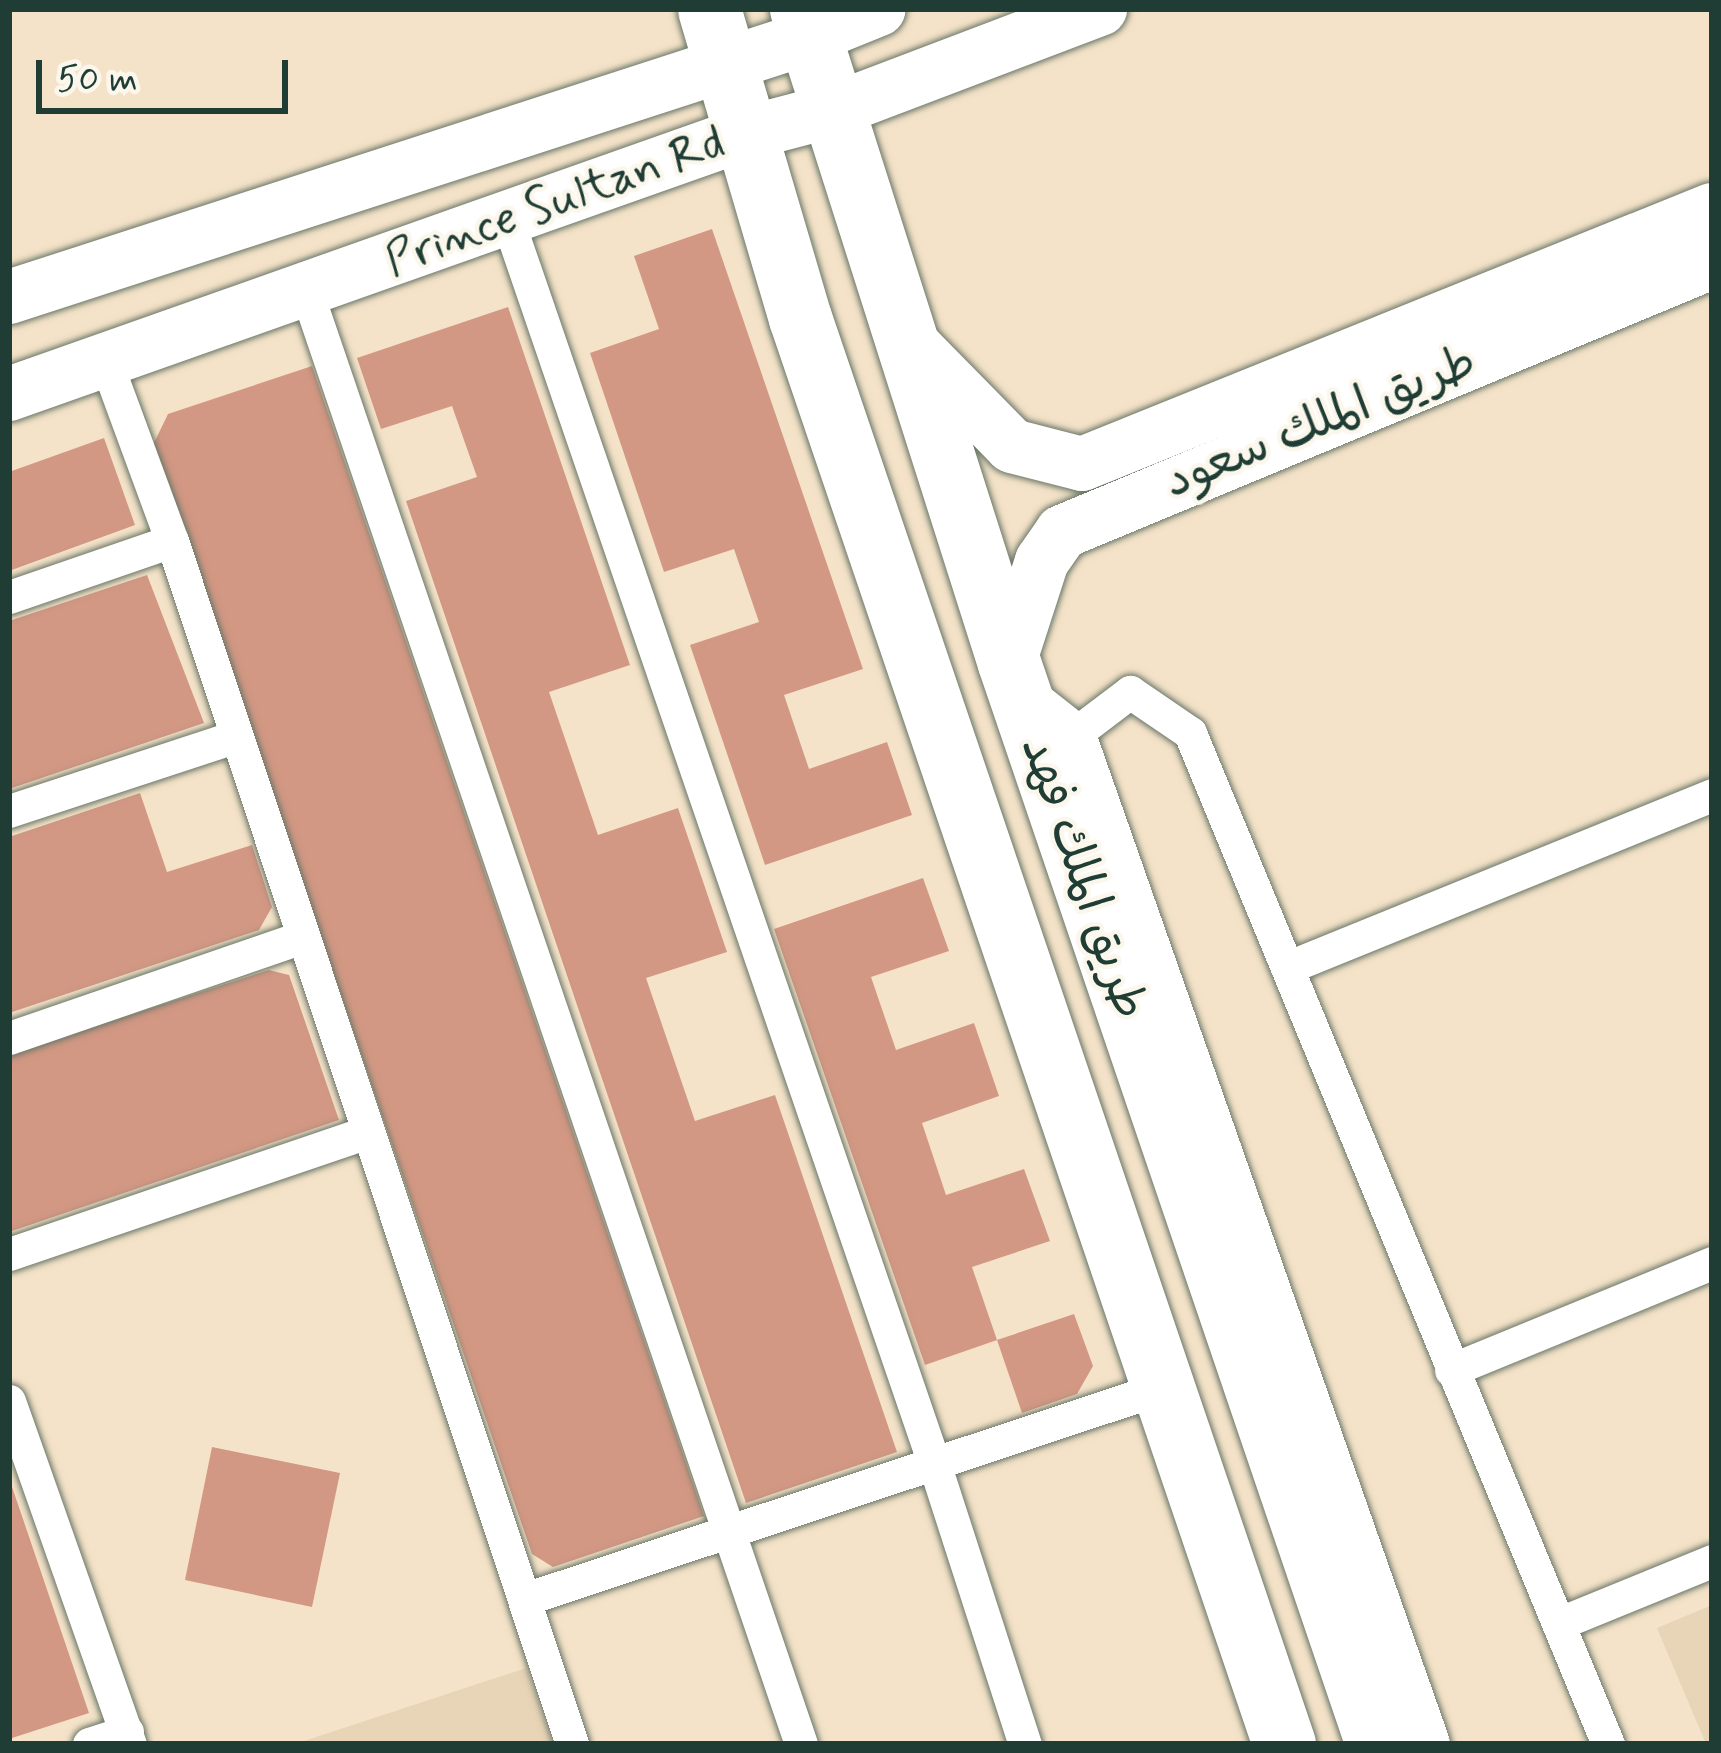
<!DOCTYPE html>
<html>
<head>
<meta charset="utf-8">
<style>
	body { margin:0 }
	#map { position:relative; width:1721px; height:1753px; overflow:hidden; background:#f5e3c9; font-family:Mynerve,"Playpen Sans Arabic",sans-serif }
	div>[style] { position:absolute }
	.built>* { inset:0; background:#e8d4b7 }
	.building>* { inset:0; background:#d29884 }
	.roads { filter:drop-shadow(0 0 3px #6a7768) drop-shadow(0 0 3px #6a7768) }
	.street>* { height:33px; margin:-16.5px; padding:0 16.5px; transform-origin:16.5px; border-radius:16.5px; background:#fff }
	.secondary>* { height:48px; margin:-24px; padding:0 24px; transform-origin:24px; border-radius:24px; background:#fff }
	.primary>* { height:54px; margin:-27px; padding:0 27px; transform-origin:27px; border-radius:27px; background:#fff }
	.highway>* { height:63px; margin:-31.5px; padding:0 31.5px; transform-origin:31.5px; border-radius:31.5px; background:#fff }
	span { translate:-50% -50%; white-space:nowrap; text-align:center; line-height:1.15; -webkit-text-stroke:9px #fbf7ec; paint-order:stroke }
	.street-label { font-size:48px; color:#1f3d34 }
	.frame { position:absolute; inset:0; border:12px solid #1f3d34; pointer-events:none }
	.scale { position:absolute; left:36px; top:60px; width:252px; height:54px; box-sizing:border-box; border:6px solid #1f3d34; border-top:0; padding-left:15px; font-size:36px; line-height:42px; white-space:nowrap; color:#1f3d34; -webkit-text-stroke:9px #fbf7ec; paint-order:stroke }
</style>
</head>
<body>
<div id="map">
	<div class="built">
		<div style="clip-path:polygon(1712px 1605px,1712px 1744px,1706px 1744px,1657px 1628px)"></div>
		<div style="clip-path:polygon(526px 1668px,552px 1744px,295px 1744px)"></div>
	</div>
	<div class="building">
		<div style="clip-path:polygon(712px 229px,863px 669px,784px 695px,809px 769px,887px 742px,912px 815px,765px 865px,690px 645px,759px 622px,734px 549px,664px 572px,590px 353px,659px 329px,634px 256px)"></div>
		<div style="clip-path:polygon(508px 307px,630px 665px,549px 692px,598px 835px,678px 808px,727px 952px,646px 978px,695px 1121px,775px 1095px,897px 1452px,746px 1503px,406px 501px,477px 477px,452px 406px,381px 429px,357px 358px)"></div>
		<div style="clip-path:polygon(312px 366px,704px 1516px,553px 1567px,532px 1554px,153px 445px,168px 414px)"></div>
		<div style="clip-path:polygon(104px 438px,135px 525px,9px 571px,9px 472px)"></div>
		<div style="clip-path:polygon(147px 575px,204px 723px,9px 789px,9px 621px)"></div>
		<div style="clip-path:polygon(140px 793px,167px 872px,252px 845px,272px 907px,259px 930px,9px 1013px,9px 837px)"></div>
		<div style="clip-path:polygon(923px 878px,949px 951px,871px 977px,896px 1050px,974px 1023px,999px 1096px,922px 1123px,946px 1195px,1024px 1169px,1050px 1241px,972px 1267px,997px 1340px,1074px 1314px,1093px 1366px,1077px 1394px,1022px 1413px,997px 1340px,925px 1365px,774px 929px)"></div>
		<div style="clip-path:polygon(269px 970px,289px 975px,339px 1120px,9px 1232px,9px 1054px)"></div>
		<div style="clip-path:polygon(212px 1447px,340px 1473px,312px 1607px,185px 1580px)"></div>
		<div style="clip-path:polygon(9px 1478px,89px 1713px,9px 1739px)"></div>
	</div>
	<div class="roads">
		<div class="street">
			<div style="left:508px;top:221px;width:1316px;rotate:71.07deg"></div>
			<div style="left:935px;top:1466px;width:292px;rotate:72.1deg"></div>
			<div style="left:306px;top:290px;width:1536px;rotate:71.2deg"></div>
			<div style="left:106px;top:362px;width:191px;rotate:69.8deg"></div>
			<div style="left:172px;top:541px;width:1268px;rotate:71.61deg"></div>
			<div style="left:9px;top:597px;width:172px;rotate:-19deg"></div>
			<div style="left:1072px;top:736px;width:73px;rotate:-37.2deg"></div>
			<div style="left:1130px;top:692px;width:73px;rotate:34.3deg"></div>
			<div style="left:1190px;top:733px;width:1094px;rotate:67.54deg"></div>
			<div style="left:9px;top:811px;width:237px;rotate:-18.2deg"></div>
			<div style="left:1291px;top:966px;width:454px;rotate:-22.1deg"></div>
			<div style="left:9px;top:1038px;width:308px;rotate:-19deg"></div>
			<div style="left:9px;top:1254px;width:376px;rotate:-18.8deg"></div>
			<div style="left:1451px;top:1370px;width:282px;rotate:-22.3deg"></div>
			<div style="left:9px;top:1401px;width:364px;rotate:70.6deg"></div>
			<div style="left:525px;top:1599px;width:642px;rotate:-18.35deg"></div>
			<div style="left:1560px;top:1623px;width:164px;rotate:-22.2deg"></div>
			<div style="left:89px;top:1744px;width:40px;rotate:-18deg"></div>
		</div>
		<div class="secondary">
			<div style="left:1021px;top:696px;width:65px;rotate:38.1deg"></div>
			<div style="left:1072px;top:736px;width:1068px;rotate:70.65deg"></div>
		</div>
		<div class="primary">
			<div style="left:9px;top:297px;width:842px;rotate:-17.98deg"></div>
			<div style="left:810px;top:37px;width:74px;rotate:-22.1deg"></div>
			<div style="left:907px;top:339px;width:150px;rotate:45.5deg"></div>
			<div style="left:1012px;top:446px;width:72px;rotate:14.4deg"></div>
			<div style="left:1082px;top:464px;width:679px;rotate:-21.96deg"></div>
			<div style="left:9px;top:394px;width:783px;rotate:-19.48deg"></div>
			<div style="left:747px;top:133px;width:87px;rotate:-14.7deg"></div>
			<div style="left:831px;top:111px;width:288px;rotate:-20.8deg"></div>
			<div style="left:1009px;top:663px;width:107px;rotate:-72.1deg"></div>
			<div style="left:1042px;top:561px;width:35px;rotate:-55deg"></div>
			<div style="left:1062px;top:532px;width:704px;rotate:-22.56deg"></div>
		</div>
		<div class="highway">
			<div style="left:709px;top:9px;width:322px;rotate:73.6deg"></div>
			<div style="left:800px;top:318px;width:1506px;rotate:71.25deg"></div>
			<div style="left:801px;top:9px;width:686px;rotate:72.36deg"></div>
			<div style="left:1009px;top:663px;width:1142px;rotate:71.2deg"></div>
		</div>
	</div>
	<div class="street-label">
		<span style="left:555px;top:202px;rotate:-20deg">Prince Sultan Rd</span>
		<span style="left:1320px;top:422px;rotate:-22deg">طريق الملك سعود</span>
		<span style="left:1083px;top:878px;rotate:71deg">طريق الملك فهد</span>
	</div>
	<div class="frame"></div>
	<div class="scale">50 m</div>
</div>
</body>
</html>
